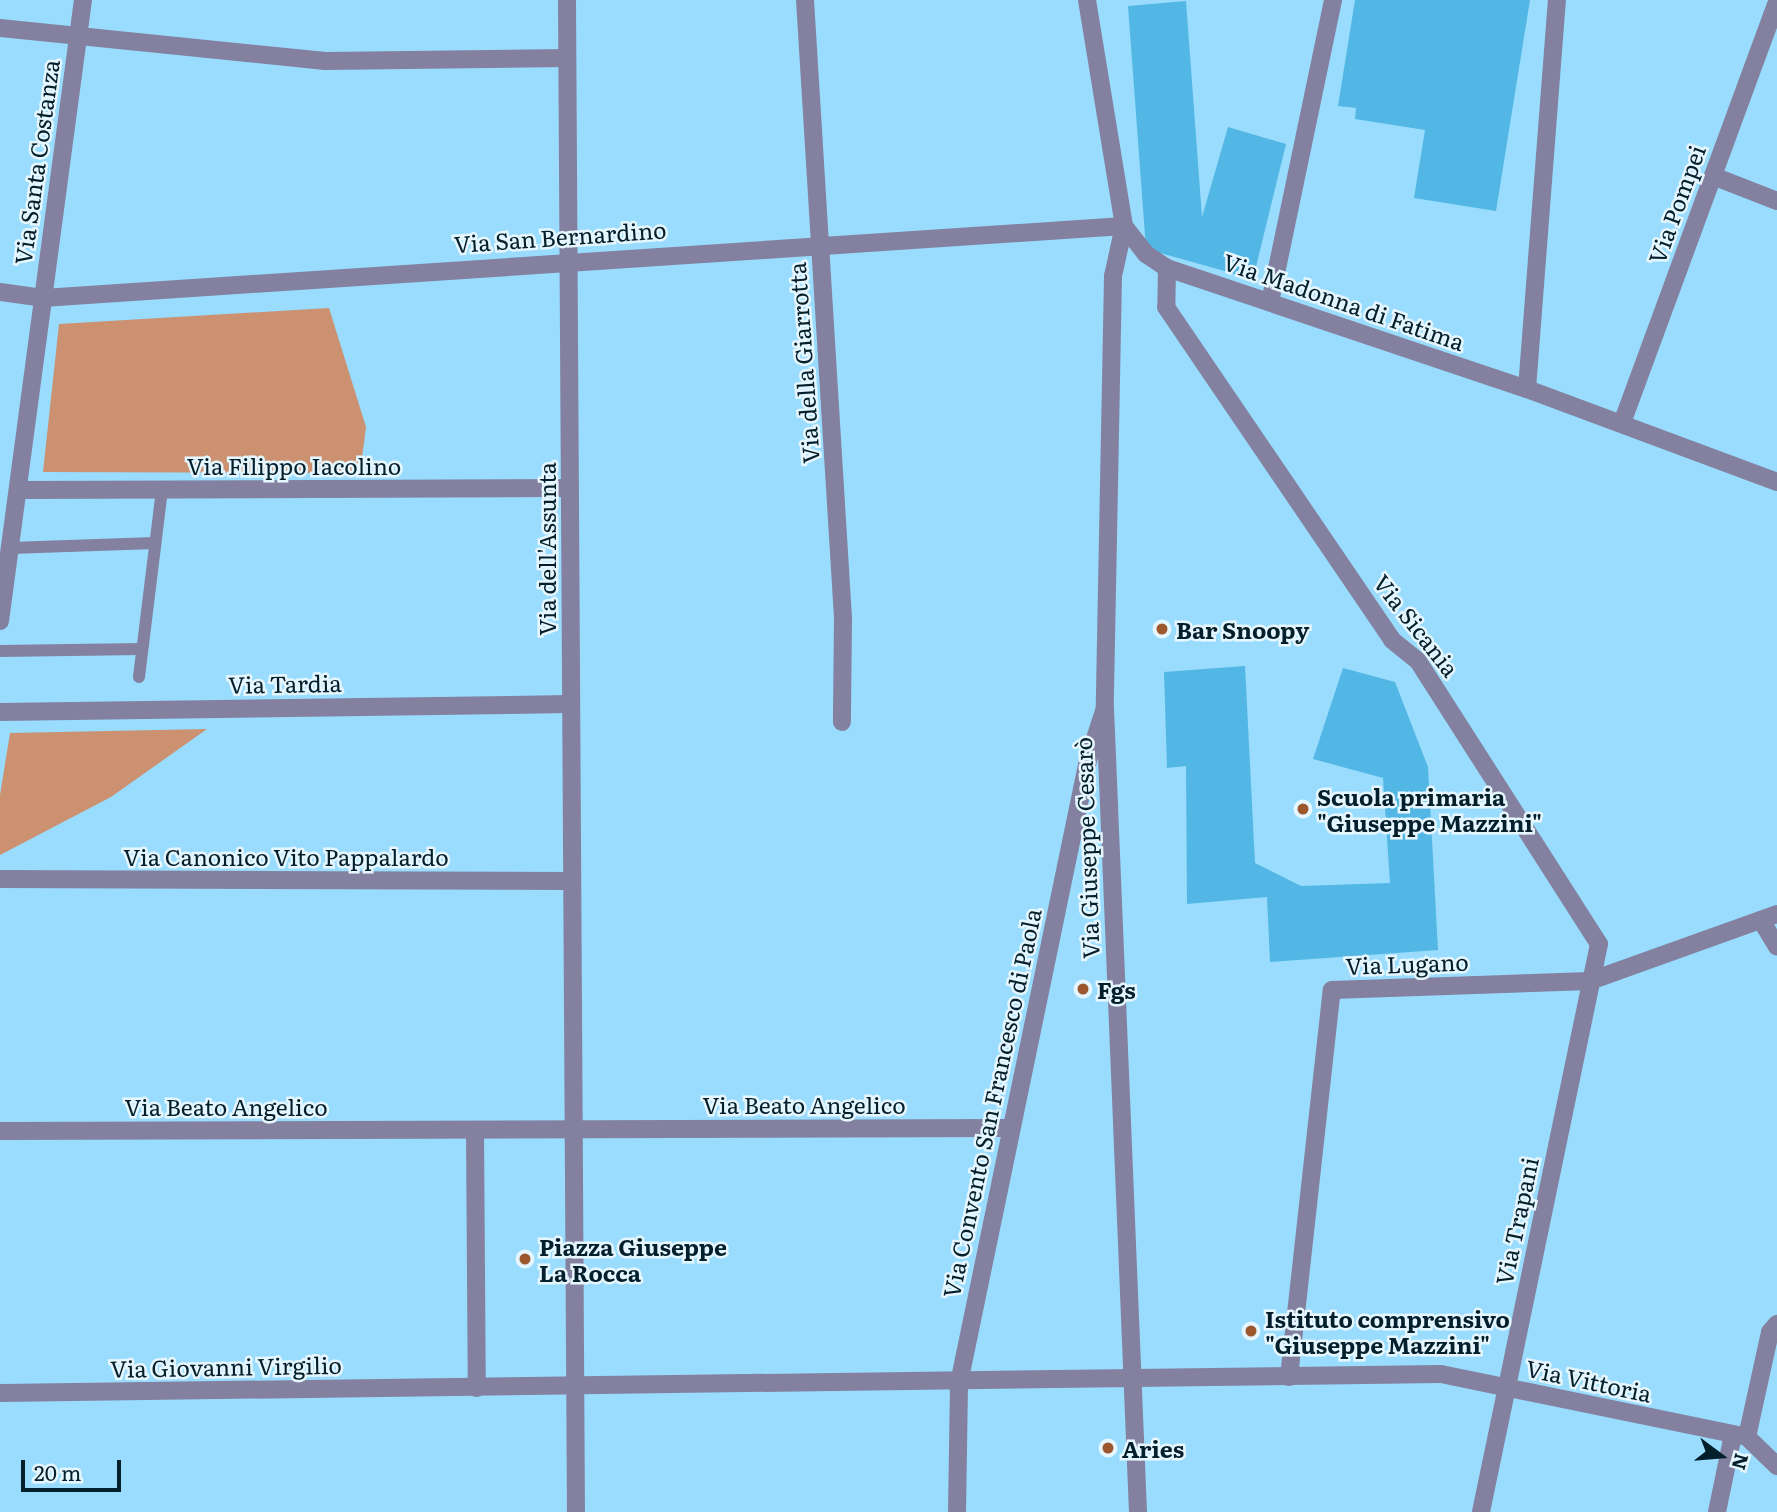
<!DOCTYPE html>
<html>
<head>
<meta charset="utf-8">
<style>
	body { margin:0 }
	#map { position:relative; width:1777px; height:1512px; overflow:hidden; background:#99dcfe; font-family:Literata,serif }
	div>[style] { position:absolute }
	.green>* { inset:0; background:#cc9170 }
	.building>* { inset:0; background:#52b7e4 }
	.service>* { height:12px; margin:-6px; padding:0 6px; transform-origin:6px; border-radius:6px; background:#84809f }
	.minor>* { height:18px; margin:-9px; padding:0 9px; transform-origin:9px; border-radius:9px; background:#84809f }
	.tertiary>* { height:18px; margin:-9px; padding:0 9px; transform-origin:9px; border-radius:9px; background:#84809f }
	.dots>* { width:19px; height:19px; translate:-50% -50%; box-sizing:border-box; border:4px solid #e6f6fe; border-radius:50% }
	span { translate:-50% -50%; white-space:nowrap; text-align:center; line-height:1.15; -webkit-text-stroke:5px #e6f6fe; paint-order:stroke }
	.street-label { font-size:23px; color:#031f2b }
	.poi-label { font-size:23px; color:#031f2b; font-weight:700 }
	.left { translate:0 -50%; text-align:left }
	.north { position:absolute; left:1686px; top:1421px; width:70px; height:70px; -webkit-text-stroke:5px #e6f6fe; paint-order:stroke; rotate:106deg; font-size:19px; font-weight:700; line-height:28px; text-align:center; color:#031f2b }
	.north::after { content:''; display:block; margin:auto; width:24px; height:32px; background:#031f2b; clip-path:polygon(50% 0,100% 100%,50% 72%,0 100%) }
	.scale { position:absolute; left:21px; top:1460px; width:100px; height:32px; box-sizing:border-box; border:4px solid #031f2b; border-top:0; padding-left:9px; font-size:21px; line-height:24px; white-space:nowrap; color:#031f2b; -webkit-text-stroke:5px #e6f6fe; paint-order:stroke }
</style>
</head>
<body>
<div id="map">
	<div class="green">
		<div style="clip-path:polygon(329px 308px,366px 427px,360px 473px,43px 472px,59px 324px)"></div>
		<div style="clip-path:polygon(207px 729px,111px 797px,0 855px,0 795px,10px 733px)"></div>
	</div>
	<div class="building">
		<div style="clip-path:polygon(1355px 0,1530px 0,1496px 211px,1414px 198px,1425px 130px,1355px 119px,1356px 108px,1338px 106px)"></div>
		<div style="clip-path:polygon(1186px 1px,1202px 217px,1228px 127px,1286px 144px,1253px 279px,1146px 249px,1128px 6px)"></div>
		<div style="clip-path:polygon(1245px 666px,1255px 863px,1301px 886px,1390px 883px,1383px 778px,1313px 759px,1343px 668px,1395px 682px,1428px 767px,1438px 950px,1270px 962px,1267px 897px,1187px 904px,1186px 766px,1167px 768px,1164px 672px)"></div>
	</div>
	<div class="service">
		<div style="left:10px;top:548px;width:145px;rotate:-2deg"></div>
		<div style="left:0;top:651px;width:142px;rotate:-0.8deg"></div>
		<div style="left:139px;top:677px;width:188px;rotate:-83deg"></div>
	</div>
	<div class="minor">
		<div style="left:567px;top:0;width:1512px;rotate:89.66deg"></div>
		<div style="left:805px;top:0;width:619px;rotate:86.48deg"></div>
		<div style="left:843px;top:618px;width:104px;rotate:90.6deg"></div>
		<div style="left:0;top:28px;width:327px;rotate:5.8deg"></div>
		<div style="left:325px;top:61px;width:242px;rotate:-0.7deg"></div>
		<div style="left:1713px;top:176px;width:69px;rotate:21.3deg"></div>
		<div style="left:1167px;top:268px;width:39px;rotate:91deg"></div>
		<div style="left:1166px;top:307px;width:402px;rotate:55.8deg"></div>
		<div style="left:1392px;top:640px;width:33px;rotate:39deg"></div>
		<div style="left:1418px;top:661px;width:336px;rotate:57.4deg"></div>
		<div style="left:1599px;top:944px;width:580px;rotate:101.74deg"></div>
		<div style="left:0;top:292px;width:43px;rotate:7.9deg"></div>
		<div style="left:43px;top:298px;width:1083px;rotate:-3.81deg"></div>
		<div style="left:1270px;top:302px;width:309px;rotate:-78.2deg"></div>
		<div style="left:1527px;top:389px;width:390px;rotate:-85.6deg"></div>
		<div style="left:1622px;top:423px;width:449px;rotate:-69.8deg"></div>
		<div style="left:18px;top:490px;width:552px;rotate:-0.21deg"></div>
		<div style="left:0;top:621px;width:627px;rotate:-82.39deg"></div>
		<div style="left:0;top:712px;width:571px;rotate:-0.8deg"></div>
		<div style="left:0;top:879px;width:572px;rotate:0.2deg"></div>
		<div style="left:1761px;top:920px;width:31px;rotate:59deg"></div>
		<div style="left:475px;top:1130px;width:258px;rotate:89.6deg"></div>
		<div style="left:0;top:1131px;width:1010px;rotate:-0.17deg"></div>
		<div style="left:1289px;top:1377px;width:389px;rotate:-83.7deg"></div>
		<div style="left:1332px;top:990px;width:258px;rotate:-2deg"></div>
		<div style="left:1590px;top:981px;width:199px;rotate:-19.7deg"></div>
		<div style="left:0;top:1393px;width:1441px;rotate:-0.76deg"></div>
		<div style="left:1441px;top:1374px;width:312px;rotate:11.6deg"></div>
		<div style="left:1747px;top:1437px;width:42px;rotate:44deg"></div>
		<div style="left:1747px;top:1437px;width:107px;rotate:-77.6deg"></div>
		<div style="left:1770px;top:1332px;width:11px;rotate:-49deg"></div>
		<div style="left:957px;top:1512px;width:129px;rotate:-89.1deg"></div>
		<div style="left:959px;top:1383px;width:636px;rotate:-78.3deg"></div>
		<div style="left:1088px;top:760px;width:52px;rotate:-71.9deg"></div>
		<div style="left:1717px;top:1512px;width:79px;rotate:-78.3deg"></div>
	</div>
	<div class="tertiary">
		<div style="left:1087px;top:0;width:229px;rotate:80.7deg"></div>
		<div style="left:1124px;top:226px;width:36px;rotate:52deg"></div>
		<div style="left:1146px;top:254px;width:25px;rotate:34deg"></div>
		<div style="left:1167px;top:268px;width:380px;rotate:18.6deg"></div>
		<div style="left:1527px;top:389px;width:267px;rotate:20.4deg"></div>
		<div style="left:1124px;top:226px;width:51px;rotate:102.4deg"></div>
		<div style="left:1113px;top:276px;width:432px;rotate:91.1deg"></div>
		<div style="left:1105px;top:708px;width:805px;rotate:87.65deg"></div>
	</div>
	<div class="dots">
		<div style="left:1162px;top:629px;background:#9d572c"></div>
		<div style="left:1303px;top:809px;background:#9d572c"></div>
		<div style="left:1083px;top:989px;background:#9d572c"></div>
		<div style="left:525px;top:1259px;background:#9d572c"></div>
		<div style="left:1251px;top:1331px;background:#9d572c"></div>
		<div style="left:1108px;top:1448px;background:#9d572c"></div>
	</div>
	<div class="street-label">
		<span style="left:36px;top:162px;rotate:-82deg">Via Santa Costanza</span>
		<span style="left:1676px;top:204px;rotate:-70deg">Via Pompei</span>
		<span style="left:560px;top:236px;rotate:-4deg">Via San Bernardino</span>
		<span style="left:1344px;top:301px;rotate:19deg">Via Madonna di Fatima</span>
		<span style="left:803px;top:363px;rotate:-94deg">Via della Giarrotta</span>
		<span style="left:294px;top:465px">Via Filippo Iacolino</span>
		<span style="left:546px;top:549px;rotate:-90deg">Via dell'Assunta</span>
		<span style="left:1417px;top:625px;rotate:52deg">Via Sicania</span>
		<span style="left:285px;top:683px;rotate:-1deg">Via Tardia</span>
		<span style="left:1086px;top:848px;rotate:-92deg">Via Giuseppe Cesarò</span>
		<span style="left:286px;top:856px">Via Canonico Vito Pappalardo</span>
		<span style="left:1407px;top:963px;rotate:-2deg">Via Lugano</span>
		<span style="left:991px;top:1103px;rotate:-78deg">Via Convento San Francesco di Paola</span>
		<span style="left:804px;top:1104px">Via Beato Angelico</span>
		<span style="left:226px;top:1106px">Via Beato Angelico</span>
		<span style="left:1516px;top:1221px;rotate:-78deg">Via Trapani</span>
		<span style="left:226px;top:1366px;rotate:-1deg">Via Giovanni Virgilio</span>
		<span style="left:1589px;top:1380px;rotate:12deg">Via Vittoria</span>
	</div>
	<div class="poi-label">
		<span class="left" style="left:1176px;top:629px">Bar Snoopy</span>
		<span class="left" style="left:1317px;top:809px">Scuola primaria<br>"Giuseppe Mazzini"</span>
		<span class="left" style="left:1097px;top:989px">Fgs</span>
		<span class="left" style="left:539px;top:1259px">Piazza Giuseppe<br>La Rocca</span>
		<span class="left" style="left:1265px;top:1331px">Istituto comprensivo<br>"Giuseppe Mazzini"</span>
		<span class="left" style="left:1122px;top:1448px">Aries</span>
	</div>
	<div class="north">N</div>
	<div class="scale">20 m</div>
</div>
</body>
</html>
